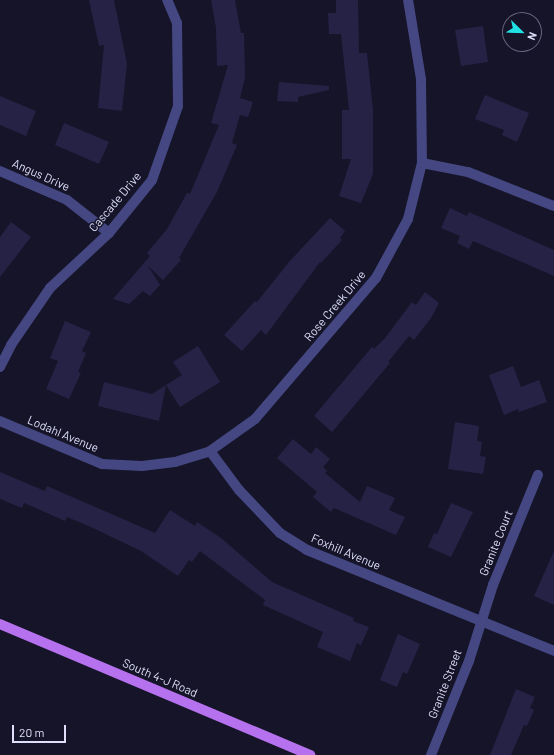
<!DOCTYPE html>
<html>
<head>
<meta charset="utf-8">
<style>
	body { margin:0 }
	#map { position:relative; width:554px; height:755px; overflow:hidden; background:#151428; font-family:Barlow,sans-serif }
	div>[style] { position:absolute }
	.building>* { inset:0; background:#262246 }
	.minor>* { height:10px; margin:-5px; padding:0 5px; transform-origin:5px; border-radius:5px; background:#444781 }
	.major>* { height:10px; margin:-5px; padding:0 5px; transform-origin:5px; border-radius:5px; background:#b672ee }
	span { translate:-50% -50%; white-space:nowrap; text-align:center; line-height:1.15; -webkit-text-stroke:3px #151428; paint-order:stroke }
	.street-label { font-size:12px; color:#dfdefb }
	.north { position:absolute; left:502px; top:12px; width:40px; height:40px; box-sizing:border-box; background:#151428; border:1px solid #66657c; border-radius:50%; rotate:113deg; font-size:11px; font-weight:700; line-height:16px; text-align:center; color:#dfdefb }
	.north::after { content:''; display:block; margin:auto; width:14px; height:18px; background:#21e0e4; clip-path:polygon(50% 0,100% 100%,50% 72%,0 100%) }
	.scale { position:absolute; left:12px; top:725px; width:54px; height:18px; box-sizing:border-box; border:2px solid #dfdefb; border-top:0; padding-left:5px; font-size:12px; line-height:14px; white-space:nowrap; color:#dfdefb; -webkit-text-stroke:3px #151428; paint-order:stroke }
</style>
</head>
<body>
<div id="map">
	<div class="building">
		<div style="clip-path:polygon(89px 0,114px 0,127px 64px,122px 111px,98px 108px,104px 45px,99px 46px)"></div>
		<div style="clip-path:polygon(211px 0,235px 0,241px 33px,244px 33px,245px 78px,240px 98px,253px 102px,248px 117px,240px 115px,232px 143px,237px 145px,217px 192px,179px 258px,181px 260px,163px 280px,148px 266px,160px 285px,150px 296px,143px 291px,129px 304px,113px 299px,150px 256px,147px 253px,167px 229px,187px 193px,190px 194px,219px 125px,211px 123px,228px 65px,217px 66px,216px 28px)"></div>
		<div style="clip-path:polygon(336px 0,358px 0,359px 53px,367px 53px,373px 110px,373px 174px,361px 203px,339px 196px,351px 159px,342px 159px,342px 110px,349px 110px,341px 34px,329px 34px,328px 13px,336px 13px)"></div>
		<div style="clip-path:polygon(483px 26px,488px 62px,461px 66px,455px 30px)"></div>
		<div style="clip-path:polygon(279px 82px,329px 86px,329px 90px,298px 97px,298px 102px,277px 101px)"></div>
		<div style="clip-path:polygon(485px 95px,529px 113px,517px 142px,502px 135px,504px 130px,475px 119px)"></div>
		<div style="clip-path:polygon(0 96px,36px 111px,26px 136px,0 125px)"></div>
		<div style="clip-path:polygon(64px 123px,109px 142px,99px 164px,55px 145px)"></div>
		<div style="clip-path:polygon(450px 208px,467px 216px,469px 212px,554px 250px,554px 276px,473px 241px,469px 249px,457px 243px,460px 236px,441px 228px)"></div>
		<div style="clip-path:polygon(330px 218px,345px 231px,340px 238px,342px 240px,321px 263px,320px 262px,266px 335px,261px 330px,242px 351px,224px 335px,255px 301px,257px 302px,289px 262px)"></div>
		<div style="clip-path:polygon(11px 222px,31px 237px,0 277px,0 237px)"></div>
		<div style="clip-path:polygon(425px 292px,439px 303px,431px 318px,414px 340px,409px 336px,388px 362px,390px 363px,332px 432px,314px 416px,372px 347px,374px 349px,385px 338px,412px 302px,416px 305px)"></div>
		<div style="clip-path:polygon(65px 321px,91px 332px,82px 351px,86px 353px,78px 372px,81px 373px,69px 399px,46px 389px,58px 361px,50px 358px)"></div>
		<div style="clip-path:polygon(198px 346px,220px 382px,180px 407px,166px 385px,182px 375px,173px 362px)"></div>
		<div style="clip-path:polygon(513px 366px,521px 387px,539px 380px,547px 402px,519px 412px,518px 409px,504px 415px,489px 375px)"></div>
		<div style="clip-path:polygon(104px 382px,152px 394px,166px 385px,159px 421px,98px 406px)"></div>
		<div style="clip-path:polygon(455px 422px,479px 426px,477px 441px,482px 442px,480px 456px,486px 457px,483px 474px,448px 469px)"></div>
		<div style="clip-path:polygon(293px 439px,311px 454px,316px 447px,330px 459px,323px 467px,327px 471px,325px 473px,360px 502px,367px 486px,395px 498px,389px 510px,405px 517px,396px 535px,334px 508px,331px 512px,313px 497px,317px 492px,277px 458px)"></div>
		<div style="clip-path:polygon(0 472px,45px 491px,47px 486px,155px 533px,170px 510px,195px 526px,197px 522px,221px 538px,272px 582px,354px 618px,353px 621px,369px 627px,361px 645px,357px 643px,350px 661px,317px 647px,323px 632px,263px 605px,265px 600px,200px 551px,192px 562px,189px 560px,178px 576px,141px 551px,93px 528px,67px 517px,65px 521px,24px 503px,22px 508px,0 499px)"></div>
		<div style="clip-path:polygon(451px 503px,473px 512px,451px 557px,428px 547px,434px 533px,437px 534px)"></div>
		<div style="clip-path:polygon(554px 551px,554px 605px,534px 596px)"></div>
		<div style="clip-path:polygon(398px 634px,420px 644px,407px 674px,403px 672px,397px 687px,380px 680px)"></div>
		<div style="clip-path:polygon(516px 689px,535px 697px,530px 708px,534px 710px,527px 726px,524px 725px,511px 755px,490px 755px)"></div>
	</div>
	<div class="minor">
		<div style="left:422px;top:163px;width:47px;rotate:11.1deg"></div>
		<div style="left:468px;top:172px;width:92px;rotate:21.6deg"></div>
		<div style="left:0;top:171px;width:73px;rotate:23.4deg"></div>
		<div style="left:67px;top:200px;width:53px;rotate:38.2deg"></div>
		<div style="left:0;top:367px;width:25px;rotate:-63deg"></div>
		<div style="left:11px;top:345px;width:69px;rotate:-55.6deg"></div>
		<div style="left:50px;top:288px;width:81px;rotate:-43deg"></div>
		<div style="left:109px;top:233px;width:68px;rotate:-50.9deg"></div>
		<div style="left:152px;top:180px;width:78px;rotate:-70.6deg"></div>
		<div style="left:178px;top:106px;width:83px;rotate:-90.7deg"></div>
		<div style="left:177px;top:23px;width:25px;rotate:-113deg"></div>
		<div style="left:0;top:421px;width:111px;rotate:22.9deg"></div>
		<div style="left:102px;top:464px;width:40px;rotate:2.9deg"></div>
		<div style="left:142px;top:466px;width:33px;rotate:-7deg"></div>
		<div style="left:175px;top:462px;width:37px;rotate:-17deg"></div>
		<div style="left:210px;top:451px;width:55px;rotate:-35.4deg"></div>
		<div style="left:255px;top:419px;width:186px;rotate:-49.4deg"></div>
		<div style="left:376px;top:278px;width:67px;rotate:-61.5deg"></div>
		<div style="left:408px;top:219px;width:58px;rotate:-76deg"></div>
		<div style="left:422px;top:163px;width:84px;rotate:-90.7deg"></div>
		<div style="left:421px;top:79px;width:80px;rotate:-99.3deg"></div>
		<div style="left:210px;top:451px;width:49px;rotate:53.4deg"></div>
		<div style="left:239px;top:490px;width:59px;rotate:46.4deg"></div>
		<div style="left:280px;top:533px;width:32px;rotate:32deg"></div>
		<div style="left:307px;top:550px;width:267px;rotate:22.2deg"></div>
		<div style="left:431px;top:755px;width:101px;rotate:-68deg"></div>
		<div style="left:469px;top:661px;width:80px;rotate:-72.5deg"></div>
		<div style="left:493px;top:585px;width:119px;rotate:-67.8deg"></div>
	</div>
	<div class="major">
		<div style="left:0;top:624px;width:337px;rotate:22.9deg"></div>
	</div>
	<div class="street-label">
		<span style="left:41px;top:175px;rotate:24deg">Angus Drive</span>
		<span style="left:115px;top:202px;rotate:-50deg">Cascade Drive</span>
		<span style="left:335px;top:306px;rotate:-50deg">Rose Creek Drive</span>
		<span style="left:63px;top:434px;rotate:23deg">Lodahl Avenue</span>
		<span style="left:496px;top:543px;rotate:-68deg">Granite Court</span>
		<span style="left:346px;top:552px;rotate:23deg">Foxhill Avenue</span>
		<span style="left:160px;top:678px;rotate:23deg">South 4-J Road</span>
		<span style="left:445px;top:684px;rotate:-69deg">Granite Street</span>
	</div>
	<div class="north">N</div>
	<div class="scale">20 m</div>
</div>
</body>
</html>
